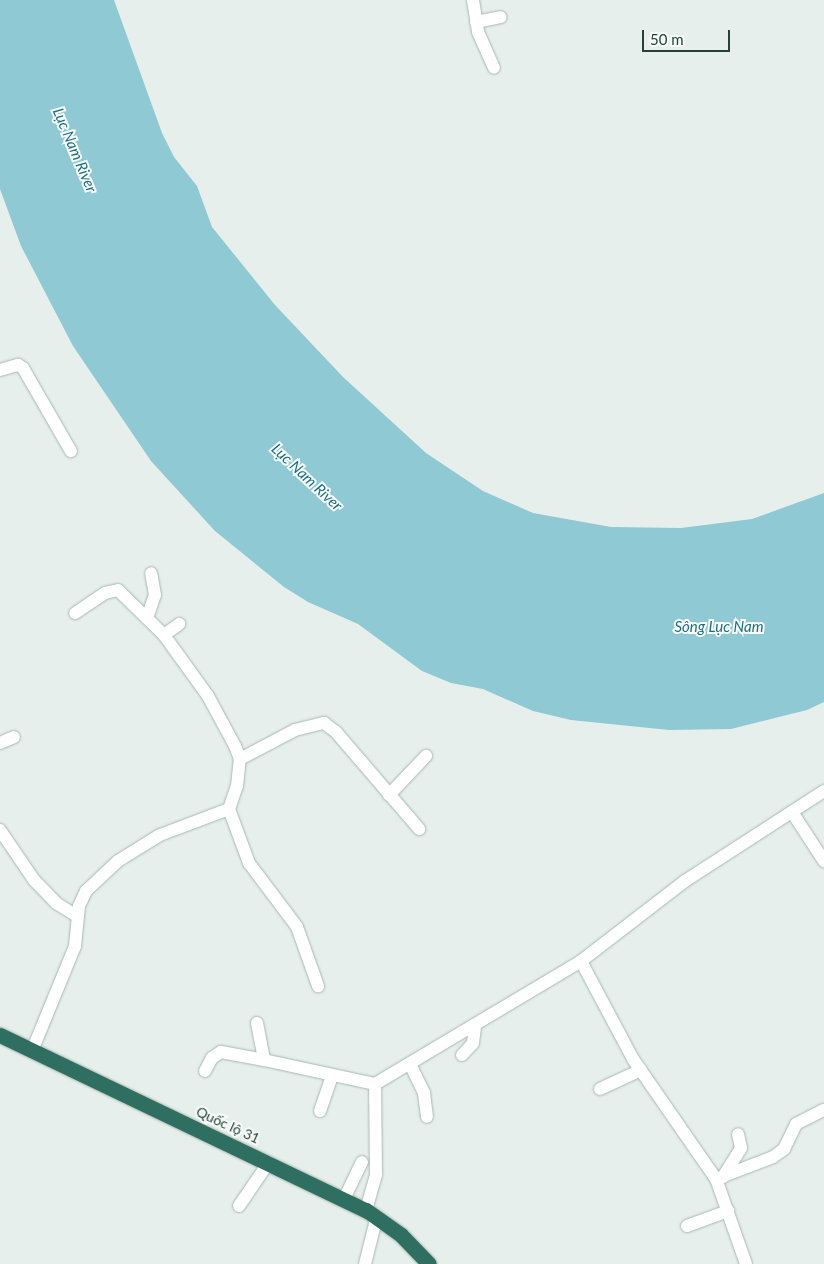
<!DOCTYPE html>
<html>
<head>
<meta charset="utf-8">
<style>
	body { margin:0 }
	#map { position:relative; width:824px; height:1264px; overflow:hidden; background:#e6efeb; font-family:Lato,sans-serif }
	div>[style] { position:absolute }
	.water>* { inset:0; background:#8ec9d4 }
	.roads { filter:drop-shadow(0 0 1px #a8b8b2) drop-shadow(0 0 1px #a8b8b2) }
	.minor>* { height:12px; margin:-6px; padding:0 6px; transform-origin:6px; border-radius:6px; background:#fff }
	.highway>* { height:15px; margin:-7.5px; padding:0 7.5px; transform-origin:7.5px; border-radius:7.5px; background:#2f6f62 }
	span { translate:-50% -50%; white-space:nowrap; text-align:center; line-height:1.15; -webkit-text-stroke:4px #f7fbf9; paint-order:stroke }
	.street-label { font-size:14px; color:#24423a }
	.water-label { font-size:15px; color:#1c6f80; font-style:italic }
	.scale { position:absolute; left:642px; top:30px; width:88px; height:22px; box-sizing:border-box; border:2px solid #24423a; border-top:0; padding-left:6px; font-size:15px; line-height:18px; white-space:nowrap; color:#24423a; -webkit-text-stroke:4px #f7fbf9; paint-order:stroke }
</style>
</head>
<body>
<div id="map">
	<div class="water">
		<div style="clip-path:polygon(0 0,114px 0,162px 133px,174px 157px,197px 186px,212px 227px,275px 305px,343px 377px,426px 453px,483px 491px,533px 513px,611px 527px,681px 528px,752px 519px,824px 493px,824px 702px,807px 710px,731px 729px,669px 730px,571px 720px,533px 711px,483px 689px,451px 683px,422px 671px,358px 624px,308px 602px,284px 587px,215px 531px,151px 461px,73px 346px,21px 246px,0 189px)"></div>
	</div>
	<div class="roads">
		<div class="minor">
			<div style="left:473px;top:0;width:32px;rotate:81deg"></div>
			<div style="left:478px;top:32px;width:39px;rotate:66deg"></div>
			<div style="left:476px;top:22px;width:25px;rotate:-11deg"></div>
			<div style="left:0;top:370px;width:19px;rotate:-16deg"></div>
			<div style="left:18px;top:365px;width:6px;rotate:31deg"></div>
			<div style="left:23px;top:368px;width:96px;rotate:60deg"></div>
			<div style="left:147px;top:618px;width:24px;rotate:-71deg"></div>
			<div style="left:155px;top:595px;width:22px;rotate:-100deg"></div>
			<div style="left:164px;top:635px;width:19px;rotate:-36deg"></div>
			<div style="left:0;top:743px;width:15px;rotate:-23deg"></div>
			<div style="left:240px;top:759px;width:62px;rotate:-27.8deg"></div>
			<div style="left:295px;top:730px;width:30px;rotate:-14deg"></div>
			<div style="left:324px;top:723px;width:15px;rotate:37deg"></div>
			<div style="left:336px;top:732px;width:128px;rotate:49.4deg"></div>
			<div style="left:389px;top:795px;width:54px;rotate:-46.5deg"></div>
			<div style="left:229px;top:809px;width:58px;rotate:69.7deg"></div>
			<div style="left:249px;top:863px;width:80px;rotate:53.1deg"></div>
			<div style="left:297px;top:927px;width:63px;rotate:70.4deg"></div>
			<div style="left:792px;top:812px;width:59px;rotate:56.9deg"></div>
			<div style="left:0;top:830px;width:60px;rotate:55.8deg"></div>
			<div style="left:34px;top:880px;width:32px;rotate:46deg"></div>
			<div style="left:56px;top:903px;width:25px;rotate:32deg"></div>
			<div style="left:257px;top:1023px;width:38px;rotate:79deg"></div>
			<div style="left:264px;top:1060px;width:114px;rotate:12.2deg"></div>
			<div style="left:32px;top:1051px;width:113px;rotate:-67.7deg"></div>
			<div style="left:75px;top:946px;width:40px;rotate:-84.3deg"></div>
			<div style="left:79px;top:906px;width:17px;rotate:-65deg"></div>
			<div style="left:86px;top:891px;width:44px;rotate:-43.2deg"></div>
			<div style="left:118px;top:861px;width:49px;rotate:-31.8deg"></div>
			<div style="left:160px;top:835px;width:74px;rotate:-20.6deg"></div>
			<div style="left:229px;top:809px;width:24px;rotate:-71deg"></div>
			<div style="left:237px;top:786px;width:27px;rotate:-84deg"></div>
			<div style="left:240px;top:759px;width:14px;rotate:-111deg"></div>
			<div style="left:235px;top:746px;width:57px;rotate:-118.4deg"></div>
			<div style="left:208px;top:696px;width:75px;rotate:-125.8deg"></div>
			<div style="left:164px;top:635px;width:64px;rotate:-135.6deg"></div>
			<div style="left:118px;top:590px;width:13px;rotate:167deg"></div>
			<div style="left:105px;top:593px;width:36px;rotate:146deg"></div>
			<div style="left:462px;top:1055px;width:16px;rotate:-47deg"></div>
			<div style="left:473px;top:1043px;width:17px;rotate:-83deg"></div>
			<div style="left:410px;top:1064px;width:32px;rotate:64deg"></div>
			<div style="left:424px;top:1093px;width:24px;rotate:83deg"></div>
			<div style="left:205px;top:1071px;width:15px;rotate:-62deg"></div>
			<div style="left:212px;top:1058px;width:11px;rotate:-34deg"></div>
			<div style="left:221px;top:1052px;width:44px;rotate:10.5deg"></div>
			<div style="left:600px;top:1089px;width:45px;rotate:-24.9deg"></div>
			<div style="left:320px;top:1111px;width:37px;rotate:-71deg"></div>
			<div style="left:723px;top:1177px;width:34px;rotate:-58deg"></div>
			<div style="left:741px;top:1148px;width:14px;rotate:-102deg"></div>
			<div style="left:716px;top:1179px;width:61px;rotate:-21.1deg"></div>
			<div style="left:773px;top:1157px;width:14px;rotate:-36deg"></div>
			<div style="left:784px;top:1149px;width:28px;rotate:-64deg"></div>
			<div style="left:796px;top:1124px;width:31px;rotate:-27deg"></div>
			<div style="left:344px;top:1199px;width:41px;rotate:-64.1deg"></div>
			<div style="left:239px;top:1206px;width:53px;rotate:-55.7deg"></div>
			<div style="left:366px;top:1210px;width:37px;rotate:-74deg"></div>
			<div style="left:376px;top:1174px;width:90px;rotate:-90.6deg"></div>
			<div style="left:375px;top:1084px;width:240px;rotate:-30.8deg"></div>
			<div style="left:687px;top:1226px;width:44px;rotate:-20.1deg"></div>
			<div style="left:365px;top:1264px;width:49px;rotate:-76deg"></div>
			<div style="left:746px;top:1264px;width:90px;rotate:-109.4deg"></div>
			<div style="left:716px;top:1179px;width:146px;rotate:-124.7deg"></div>
			<div style="left:633px;top:1059px;width:111px;rotate:-118deg"></div>
			<div style="left:581px;top:961px;width:131px;rotate:-37.6deg"></div>
			<div style="left:685px;top:881px;width:166px;rotate:-32.9deg"></div>
		</div>
		<div class="highway">
			<div style="left:0;top:1035px;width:406px;rotate:25.6deg"></div>
			<div style="left:366px;top:1210px;width:43px;rotate:35.5deg"></div>
			<div style="left:401px;top:1235px;width:40px;rotate:46deg"></div>
		</div>
	</div>
	<div class="street-label">
		<span style="left:228px;top:1125px;rotate:25deg">Quốc lộ 31</span>
	</div>
	<div class="water-label">
		<span style="left:75px;top:150px;rotate:67deg">Lục Nam River</span>
		<span style="left:307px;top:477px;rotate:43deg">Lục Nam River</span>
		<span style="left:719px;top:627px">Sông Lục Nam</span>
	</div>
	<div class="scale">50 m</div>
</div>
</body>
</html>
